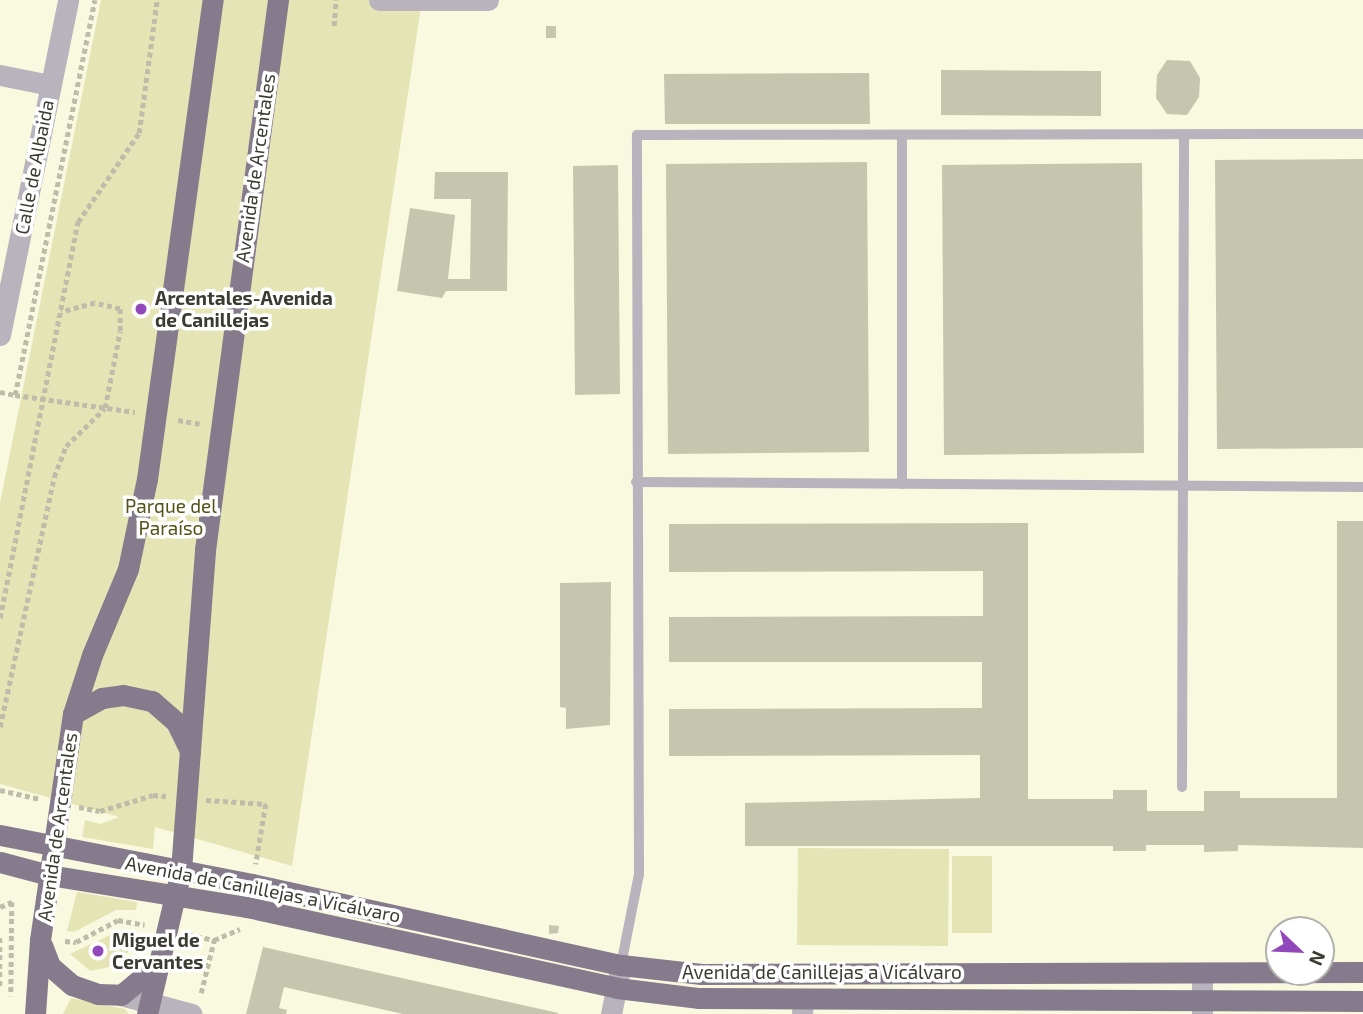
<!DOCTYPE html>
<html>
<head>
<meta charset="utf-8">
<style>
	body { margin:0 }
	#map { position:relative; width:1363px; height:1014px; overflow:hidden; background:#f9f9e0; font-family:"Exo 2",sans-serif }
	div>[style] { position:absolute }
	.green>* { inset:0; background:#e5e4b5 }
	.building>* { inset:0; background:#c6c6ae }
	.path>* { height:4.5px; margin-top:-2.25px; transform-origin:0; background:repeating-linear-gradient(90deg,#bdbda9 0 5px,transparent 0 8.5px) }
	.lane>* { height:10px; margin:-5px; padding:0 5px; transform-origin:5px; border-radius:5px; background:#b9b3bd }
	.street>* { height:21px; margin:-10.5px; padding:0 10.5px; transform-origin:10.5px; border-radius:10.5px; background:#b9b3bd }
	.primary>* { height:21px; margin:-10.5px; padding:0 10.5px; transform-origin:10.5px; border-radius:10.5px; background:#857b8c }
	.dots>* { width:19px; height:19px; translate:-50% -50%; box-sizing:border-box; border:4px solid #fff; border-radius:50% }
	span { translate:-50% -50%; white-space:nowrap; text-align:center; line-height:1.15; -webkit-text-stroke:7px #fff; paint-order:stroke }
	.street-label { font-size:19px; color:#3c3b32 }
	.poi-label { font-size:19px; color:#3c3b32; font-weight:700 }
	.left { translate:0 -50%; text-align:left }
	.park-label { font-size:19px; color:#545217 }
	.north { position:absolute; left:1265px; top:916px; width:70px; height:70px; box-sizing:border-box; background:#fff; border:2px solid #b1b1ad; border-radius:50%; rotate:113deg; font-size:19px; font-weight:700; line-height:28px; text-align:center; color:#3c3b32 }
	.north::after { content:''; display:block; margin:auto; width:24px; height:32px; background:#9148bb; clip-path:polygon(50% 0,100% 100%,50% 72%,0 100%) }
</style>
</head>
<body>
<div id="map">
	<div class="green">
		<div style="clip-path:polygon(101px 0,422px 0,292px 866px,155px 827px,153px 849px,82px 837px,85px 820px,100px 824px,119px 817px,0 784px,0 503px)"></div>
		<div style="clip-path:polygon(798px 848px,949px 849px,948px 946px,797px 945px)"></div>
		<div style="clip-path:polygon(952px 856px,992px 856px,992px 933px,952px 933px)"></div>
		<div style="clip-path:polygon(77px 892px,137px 902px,136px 910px,116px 910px,74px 932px,67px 931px)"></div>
		<div style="clip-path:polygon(121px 930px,132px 933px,128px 952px,119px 965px,90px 971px,70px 954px)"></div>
		<div style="clip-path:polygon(71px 998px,125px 1009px,129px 1014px,63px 1014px)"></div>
	</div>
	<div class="building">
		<div style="clip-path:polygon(546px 26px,556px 26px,556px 38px,546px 38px)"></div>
		<div style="clip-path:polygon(1167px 60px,1190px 61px,1200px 78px,1199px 97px,1187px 115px,1167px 114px,1156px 98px,1157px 75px)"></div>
		<div style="clip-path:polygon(941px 70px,1101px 71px,1101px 116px,941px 115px)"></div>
		<div style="clip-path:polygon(869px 73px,870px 124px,665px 124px,664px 74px)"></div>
		<div style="clip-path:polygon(1363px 159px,1363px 448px,1217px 449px,1215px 160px)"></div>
		<div style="clip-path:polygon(867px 162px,869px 452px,668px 454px,666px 164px)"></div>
		<div style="clip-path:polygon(1142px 163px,1144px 453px,944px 455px,942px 165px)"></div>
		<div style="clip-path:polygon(618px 165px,620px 394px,575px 395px,573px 166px)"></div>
		<div style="clip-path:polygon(435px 172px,508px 172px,507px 291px,446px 291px,442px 298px,397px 291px,410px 208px,455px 215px,448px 279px,470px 279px,471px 199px,434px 199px)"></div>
		<div style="clip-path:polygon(1337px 521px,1363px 521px,1363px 848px,1238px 845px,1238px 851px,1204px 852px,1204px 845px,1146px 845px,1146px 851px,1113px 851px,1113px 846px,745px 846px,745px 803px,980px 798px,980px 755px,669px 756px,669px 709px,982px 708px,982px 662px,669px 662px,669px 617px,983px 616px,983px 571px,669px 572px,669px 524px,1028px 523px,1028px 799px,1113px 799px,1113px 790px,1147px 790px,1147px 811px,1204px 811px,1204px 791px,1240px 791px,1240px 798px,1337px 798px)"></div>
		<div style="clip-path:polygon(611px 582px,610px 725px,566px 729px,566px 708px,560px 707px,560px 583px)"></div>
		<div style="clip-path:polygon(549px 925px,559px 926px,558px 933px,549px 934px)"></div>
		<div style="clip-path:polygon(263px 947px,558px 1013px,558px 1014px,403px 1014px,284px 987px,279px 1008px,287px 1010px,286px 1014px,246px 1014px)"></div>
	</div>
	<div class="path">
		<div style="left:334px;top:26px;width:26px;rotate:-86deg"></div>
		<div style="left:0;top:392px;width:15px;rotate:11deg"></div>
		<div style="left:15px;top:395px;width:403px;rotate:-78.6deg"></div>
		<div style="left:15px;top:395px;width:121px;rotate:8.1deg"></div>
		<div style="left:178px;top:420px;width:22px;rotate:10deg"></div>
		<div style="left:0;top:618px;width:404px;rotate:-78.9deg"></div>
		<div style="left:78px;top:222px;width:108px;rotate:-55.6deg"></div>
		<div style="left:139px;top:133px;width:134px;rotate:-82.3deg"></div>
		<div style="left:0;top:727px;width:256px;rotate:-77.8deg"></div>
		<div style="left:54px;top:477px;width:33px;rotate:-69deg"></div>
		<div style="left:66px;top:446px;width:54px;rotate:-44.3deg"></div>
		<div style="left:105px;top:408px;width:78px;rotate:-79deg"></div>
		<div style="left:120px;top:331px;width:22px;rotate:-90deg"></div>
		<div style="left:120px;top:309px;width:26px;rotate:-167deg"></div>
		<div style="left:95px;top:303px;width:35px;rotate:165deg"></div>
		<div style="left:0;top:790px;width:41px;rotate:12.7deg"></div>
		<div style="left:206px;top:800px;width:60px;rotate:3.8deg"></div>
		<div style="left:266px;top:804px;width:61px;rotate:99.5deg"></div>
		<div style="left:79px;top:807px;width:21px;rotate:11deg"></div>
		<div style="left:100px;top:811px;width:55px;rotate:-16.8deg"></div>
		<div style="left:153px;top:795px;width:13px;rotate:4deg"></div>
		<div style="left:0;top:907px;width:13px;rotate:-23deg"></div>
		<div style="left:12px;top:902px;width:94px;rotate:90.6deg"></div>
		<div style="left:188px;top:934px;width:27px;rotate:13deg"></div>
		<div style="left:0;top:938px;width:49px;rotate:90deg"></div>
		<div style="left:65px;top:941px;width:11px;rotate:5deg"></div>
		<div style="left:76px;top:942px;width:47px;rotate:-27.6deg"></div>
		<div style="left:118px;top:920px;width:27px;rotate:10deg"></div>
		<div style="left:201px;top:993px;width:55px;rotate:-76.2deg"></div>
		<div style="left:214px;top:940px;width:28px;rotate:-23deg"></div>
	</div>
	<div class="lane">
		<div style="left:636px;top:482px;width:727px;rotate:0.39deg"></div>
		<div style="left:902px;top:484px;width:349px;rotate:-90deg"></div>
		<div style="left:1182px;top:787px;width:652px;rotate:-89.82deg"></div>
		<div style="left:621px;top:965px;width:93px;rotate:-78.8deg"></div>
		<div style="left:639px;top:874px;width:739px;rotate:-90.16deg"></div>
		<div style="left:637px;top:135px;width:726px;rotate:-0.08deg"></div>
	</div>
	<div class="street">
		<div style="left:379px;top:0;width:109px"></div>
		<div style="left:0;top:75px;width:51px;rotate:11.3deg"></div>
		<div style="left:0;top:335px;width:342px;rotate:-78.5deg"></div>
		<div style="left:121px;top:995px;width:73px;rotate:15deg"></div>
		<div style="left:611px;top:1014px;width:50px;rotate:-78.5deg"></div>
		<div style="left:802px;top:1014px;width:15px;rotate:-86deg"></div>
		<div style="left:1202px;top:1014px;width:41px;rotate:-90deg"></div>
	</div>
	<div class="primary">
		<div style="left:73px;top:714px;width:33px;rotate:-29deg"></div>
		<div style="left:102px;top:698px;width:21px;rotate:-8deg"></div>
		<div style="left:123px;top:695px;width:30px;rotate:12deg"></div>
		<div style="left:152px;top:701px;width:32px;rotate:41deg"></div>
		<div style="left:176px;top:722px;width:32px;rotate:64deg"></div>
		<div style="left:0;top:835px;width:257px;rotate:11deg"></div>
		<div style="left:252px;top:884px;width:378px;rotate:12.4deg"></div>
		<div style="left:621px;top:965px;width:81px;rotate:6.4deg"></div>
		<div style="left:701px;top:974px;width:662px;rotate:-0.17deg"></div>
		<div style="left:0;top:862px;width:51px;rotate:14.9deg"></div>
		<div style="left:49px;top:875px;width:201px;rotate:9.2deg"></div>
		<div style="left:247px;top:907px;width:379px;rotate:12.3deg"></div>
		<div style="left:617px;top:988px;width:83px;rotate:7deg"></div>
		<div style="left:699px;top:998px;width:664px;rotate:0.26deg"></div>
		<div style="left:42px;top:945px;width:22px;rotate:69deg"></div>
		<div style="left:50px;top:966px;width:29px;rotate:41deg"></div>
		<div style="left:72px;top:985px;width:28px;rotate:19deg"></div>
		<div style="left:98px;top:994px;width:23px;rotate:2deg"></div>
		<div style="left:121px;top:995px;width:45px;rotate:-39.6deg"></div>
		<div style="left:35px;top:1014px;width:74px;rotate:-86.1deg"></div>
		<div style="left:40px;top:940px;width:228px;rotate:-81.7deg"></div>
		<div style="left:73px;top:714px;width:62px;rotate:-72.1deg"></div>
		<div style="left:92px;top:655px;width:93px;rotate:-67.3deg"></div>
		<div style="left:128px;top:569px;width:92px;rotate:-78.1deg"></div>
		<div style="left:147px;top:479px;width:484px;rotate:-82.2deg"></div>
		<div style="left:147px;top:1014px;width:148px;rotate:-76.7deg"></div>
		<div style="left:181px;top:870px;width:321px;rotate:-85.7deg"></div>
		<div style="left:205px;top:550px;width:555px;rotate:-82.44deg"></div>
	</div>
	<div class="dots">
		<div style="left:141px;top:309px;background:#9148bb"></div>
		<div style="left:98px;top:951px;background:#9148bb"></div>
	</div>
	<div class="street-label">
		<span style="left:34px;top:167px;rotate:-79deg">Calle de Albaida</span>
		<span style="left:255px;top:168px;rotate:-82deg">Avenida de Arcentales</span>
		<span style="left:57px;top:827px;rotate:-82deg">Avenida de Arcentales</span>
		<span style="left:263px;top:889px;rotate:11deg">Avenida de Canillejas a Vicálvaro</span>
		<span style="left:822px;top:972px">Avenida de Canillejas a Vicálvaro</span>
	</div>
	<div class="poi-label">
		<span class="left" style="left:155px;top:309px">Arcentales-Avenida<br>de Canillejas</span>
		<span class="left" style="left:112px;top:951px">Miguel de<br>Cervantes</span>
	</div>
	<div class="park-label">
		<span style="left:171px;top:517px">Parque del<br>Paraíso</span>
	</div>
	<div class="north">N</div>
</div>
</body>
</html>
